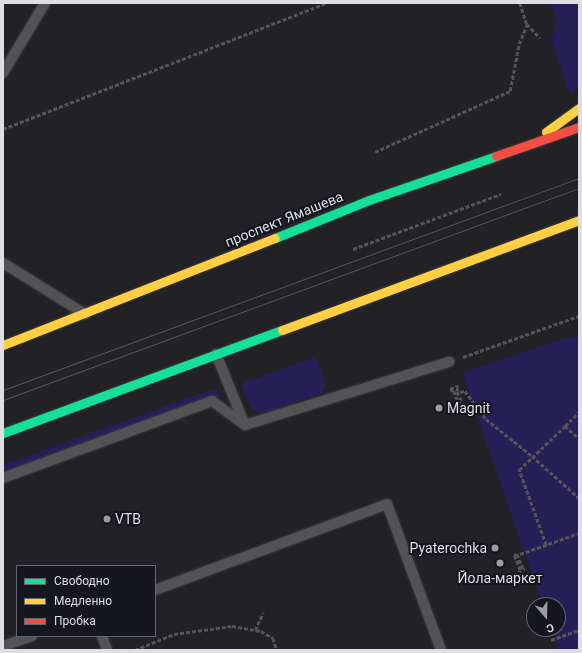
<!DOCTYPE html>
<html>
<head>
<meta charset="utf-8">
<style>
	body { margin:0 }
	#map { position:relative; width:582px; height:653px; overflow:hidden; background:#212126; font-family:Roboto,sans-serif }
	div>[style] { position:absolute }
	.green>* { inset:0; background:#261f57 }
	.path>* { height:2.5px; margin-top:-1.25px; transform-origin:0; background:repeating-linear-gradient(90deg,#555557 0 4px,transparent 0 6px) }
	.roads { filter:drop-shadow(0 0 1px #3d3d41) drop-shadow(0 0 1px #3d3d41) }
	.lane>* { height:10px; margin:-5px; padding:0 5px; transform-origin:5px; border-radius:5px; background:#535356 }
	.fast>* { height:9px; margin:-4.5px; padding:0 4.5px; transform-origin:4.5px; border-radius:4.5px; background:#16e098 }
	.slow>* { height:9px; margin:-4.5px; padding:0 4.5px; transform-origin:4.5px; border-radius:4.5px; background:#ffcf43 }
	.jam>* { height:9px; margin:-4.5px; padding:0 4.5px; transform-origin:4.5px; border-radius:4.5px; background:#f24e42 }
	.tram>* { height:1px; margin:-0.5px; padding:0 0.5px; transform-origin:0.5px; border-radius:0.5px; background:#58585c }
	.dots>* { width:11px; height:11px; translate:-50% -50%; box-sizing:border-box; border:2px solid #16171e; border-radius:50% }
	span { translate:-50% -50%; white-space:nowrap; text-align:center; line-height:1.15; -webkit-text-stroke:4px #16171e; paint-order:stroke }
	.street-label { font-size:14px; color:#dedee3 }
	.poi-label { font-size:14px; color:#dedee3 }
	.left { translate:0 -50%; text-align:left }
	.right { translate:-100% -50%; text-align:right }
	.frame { position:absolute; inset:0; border:4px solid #dedee3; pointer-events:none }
	.legend { position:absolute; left:16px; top:565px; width:140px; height:72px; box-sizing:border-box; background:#16171e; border:1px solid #66676d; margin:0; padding:5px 7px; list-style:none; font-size:12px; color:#dedee3 }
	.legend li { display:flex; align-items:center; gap:8px; height:20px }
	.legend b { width:20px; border:1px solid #66676d }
	.north { position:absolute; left:526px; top:597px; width:40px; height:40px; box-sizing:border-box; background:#16171e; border:1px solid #66676d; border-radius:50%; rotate:160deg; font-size:11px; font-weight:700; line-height:16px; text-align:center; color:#dedee3 }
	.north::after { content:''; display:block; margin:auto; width:14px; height:18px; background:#9c9ca1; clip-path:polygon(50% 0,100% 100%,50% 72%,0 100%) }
</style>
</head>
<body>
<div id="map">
	<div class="green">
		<div style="clip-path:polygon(550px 3px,579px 4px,579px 87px,570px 94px,551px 40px,557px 22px)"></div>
		<div style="clip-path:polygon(571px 336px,579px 339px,579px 650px,559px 650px,551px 629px,558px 629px,558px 605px,543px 605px,462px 373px)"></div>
		<div style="clip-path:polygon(316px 357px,325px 380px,326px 387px,322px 393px,269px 412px,259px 412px,251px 408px,241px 384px,248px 381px)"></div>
		<div style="clip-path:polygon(210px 390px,218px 390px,220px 396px,218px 399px,3px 478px,3px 465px)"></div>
	</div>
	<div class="path">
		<div style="left:520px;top:3px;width:22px;rotate:72deg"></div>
		<div style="left:527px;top:24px;width:19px;rotate:47deg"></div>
		<div style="left:3px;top:129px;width:348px;rotate:-21.3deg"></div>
		<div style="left:375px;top:152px;width:148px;rotate:-24.3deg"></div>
		<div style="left:510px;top:91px;width:48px;rotate:-79.2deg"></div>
		<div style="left:519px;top:44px;width:22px;rotate:-68deg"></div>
		<div style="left:353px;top:249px;width:158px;rotate:-20.4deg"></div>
		<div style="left:463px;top:357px;width:123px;rotate:-19.5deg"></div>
		<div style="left:450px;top:389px;width:4px;rotate:27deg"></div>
		<div style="left:454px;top:391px;width:12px;rotate:70deg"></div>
		<div style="left:458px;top:402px;width:3px;rotate:-18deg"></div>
		<div style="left:461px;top:401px;width:12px;rotate:-114deg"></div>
		<div style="left:456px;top:390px;width:3px;rotate:-18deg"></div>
		<div style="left:450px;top:389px;width:9px;rotate:-21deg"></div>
		<div style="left:460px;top:392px;width:5px;rotate:-11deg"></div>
		<div style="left:465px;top:391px;width:35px;rotate:53deg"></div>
		<div style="left:486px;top:419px;width:59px;rotate:38.8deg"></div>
		<div style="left:532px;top:456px;width:63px;rotate:41.8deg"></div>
		<div style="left:565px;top:426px;width:20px;rotate:-45deg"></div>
		<div style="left:546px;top:545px;width:80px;rotate:-109.8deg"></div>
		<div style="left:519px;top:470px;width:64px;rotate:-43.7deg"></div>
		<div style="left:565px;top:426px;width:18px;rotate:41deg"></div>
		<div style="left:520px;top:554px;width:63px;rotate:-19.6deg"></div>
		<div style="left:518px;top:578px;width:8px;rotate:-76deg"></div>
		<div style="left:520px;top:570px;width:16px;rotate:-112deg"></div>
		<div style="left:514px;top:555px;width:3px;rotate:-18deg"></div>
		<div style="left:517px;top:554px;width:16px;rotate:68deg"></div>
		<div style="left:523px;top:569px;width:2px;rotate:-27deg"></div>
		<div style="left:519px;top:578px;width:9px;rotate:-21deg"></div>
		<div style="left:255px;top:630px;width:19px;rotate:-65deg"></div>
		<div style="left:551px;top:640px;width:30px;rotate:-20deg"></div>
		<div style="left:135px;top:650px;width:42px;rotate:-22.3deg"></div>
		<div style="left:174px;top:634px;width:59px;rotate:-7.9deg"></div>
		<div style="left:232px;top:626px;width:29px;rotate:10deg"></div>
		<div style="left:261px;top:631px;width:14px;rotate:30deg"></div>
		<div style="left:273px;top:638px;width:13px;rotate:72deg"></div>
	</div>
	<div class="roads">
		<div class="lane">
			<div style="left:3px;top:73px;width:82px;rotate:-59deg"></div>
			<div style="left:3px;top:263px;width:97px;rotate:31.9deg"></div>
			<div style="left:216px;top:354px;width:77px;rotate:67.8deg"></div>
			<div style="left:245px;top:425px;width:214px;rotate:-17.2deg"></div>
			<div style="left:3px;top:478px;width:223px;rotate:-20.2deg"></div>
			<div style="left:212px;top:401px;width:41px;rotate:36deg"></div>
			<div style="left:155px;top:590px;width:247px;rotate:-20.3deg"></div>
			<div style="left:387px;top:504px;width:156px;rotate:69.7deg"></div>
			<div style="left:102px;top:636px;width:15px;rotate:70deg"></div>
			<div style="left:3px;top:646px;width:31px;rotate:-19deg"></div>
		</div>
		<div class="fast">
			<div style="left:275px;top:238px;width:101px;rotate:-22deg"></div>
			<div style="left:369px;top:200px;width:134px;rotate:-19.1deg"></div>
			<div style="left:3px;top:433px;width:297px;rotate:-20.3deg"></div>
		</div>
		<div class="slow">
			<div style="left:546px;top:132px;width:41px;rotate:-36deg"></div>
			<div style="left:282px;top:330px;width:317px;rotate:-20.3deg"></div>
			<div style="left:3px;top:345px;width:292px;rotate:-21.5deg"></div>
		</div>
		<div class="jam">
			<div style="left:496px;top:156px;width:88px;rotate:-19.3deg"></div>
		</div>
	</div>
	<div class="tram">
		<div style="left:3px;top:390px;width:614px;rotate:-20.21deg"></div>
		<div style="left:3px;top:400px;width:614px;rotate:-20.21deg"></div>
	</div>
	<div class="dots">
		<div style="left:439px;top:408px;background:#9c9ca1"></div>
		<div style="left:107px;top:519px;background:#9c9ca1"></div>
		<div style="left:495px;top:548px;background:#9c9ca1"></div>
		<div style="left:500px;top:563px;background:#9c9ca1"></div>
	</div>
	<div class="street-label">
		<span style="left:284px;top:219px;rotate:-22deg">проспект Ямашева</span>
	</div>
	<div class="poi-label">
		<span class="left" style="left:447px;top:408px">Magnit</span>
		<span class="left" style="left:115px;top:519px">VTB</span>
		<span class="right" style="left:487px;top:548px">Pyaterochka</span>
		<span style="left:500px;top:578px">Йола-маркет</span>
	</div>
	<div class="frame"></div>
	<ul class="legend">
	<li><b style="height:5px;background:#16e098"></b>Свободно</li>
	<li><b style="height:5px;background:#ffcf43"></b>Медленно</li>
	<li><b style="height:5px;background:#f24e42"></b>Пробка</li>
	</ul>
	<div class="north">С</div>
</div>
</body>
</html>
